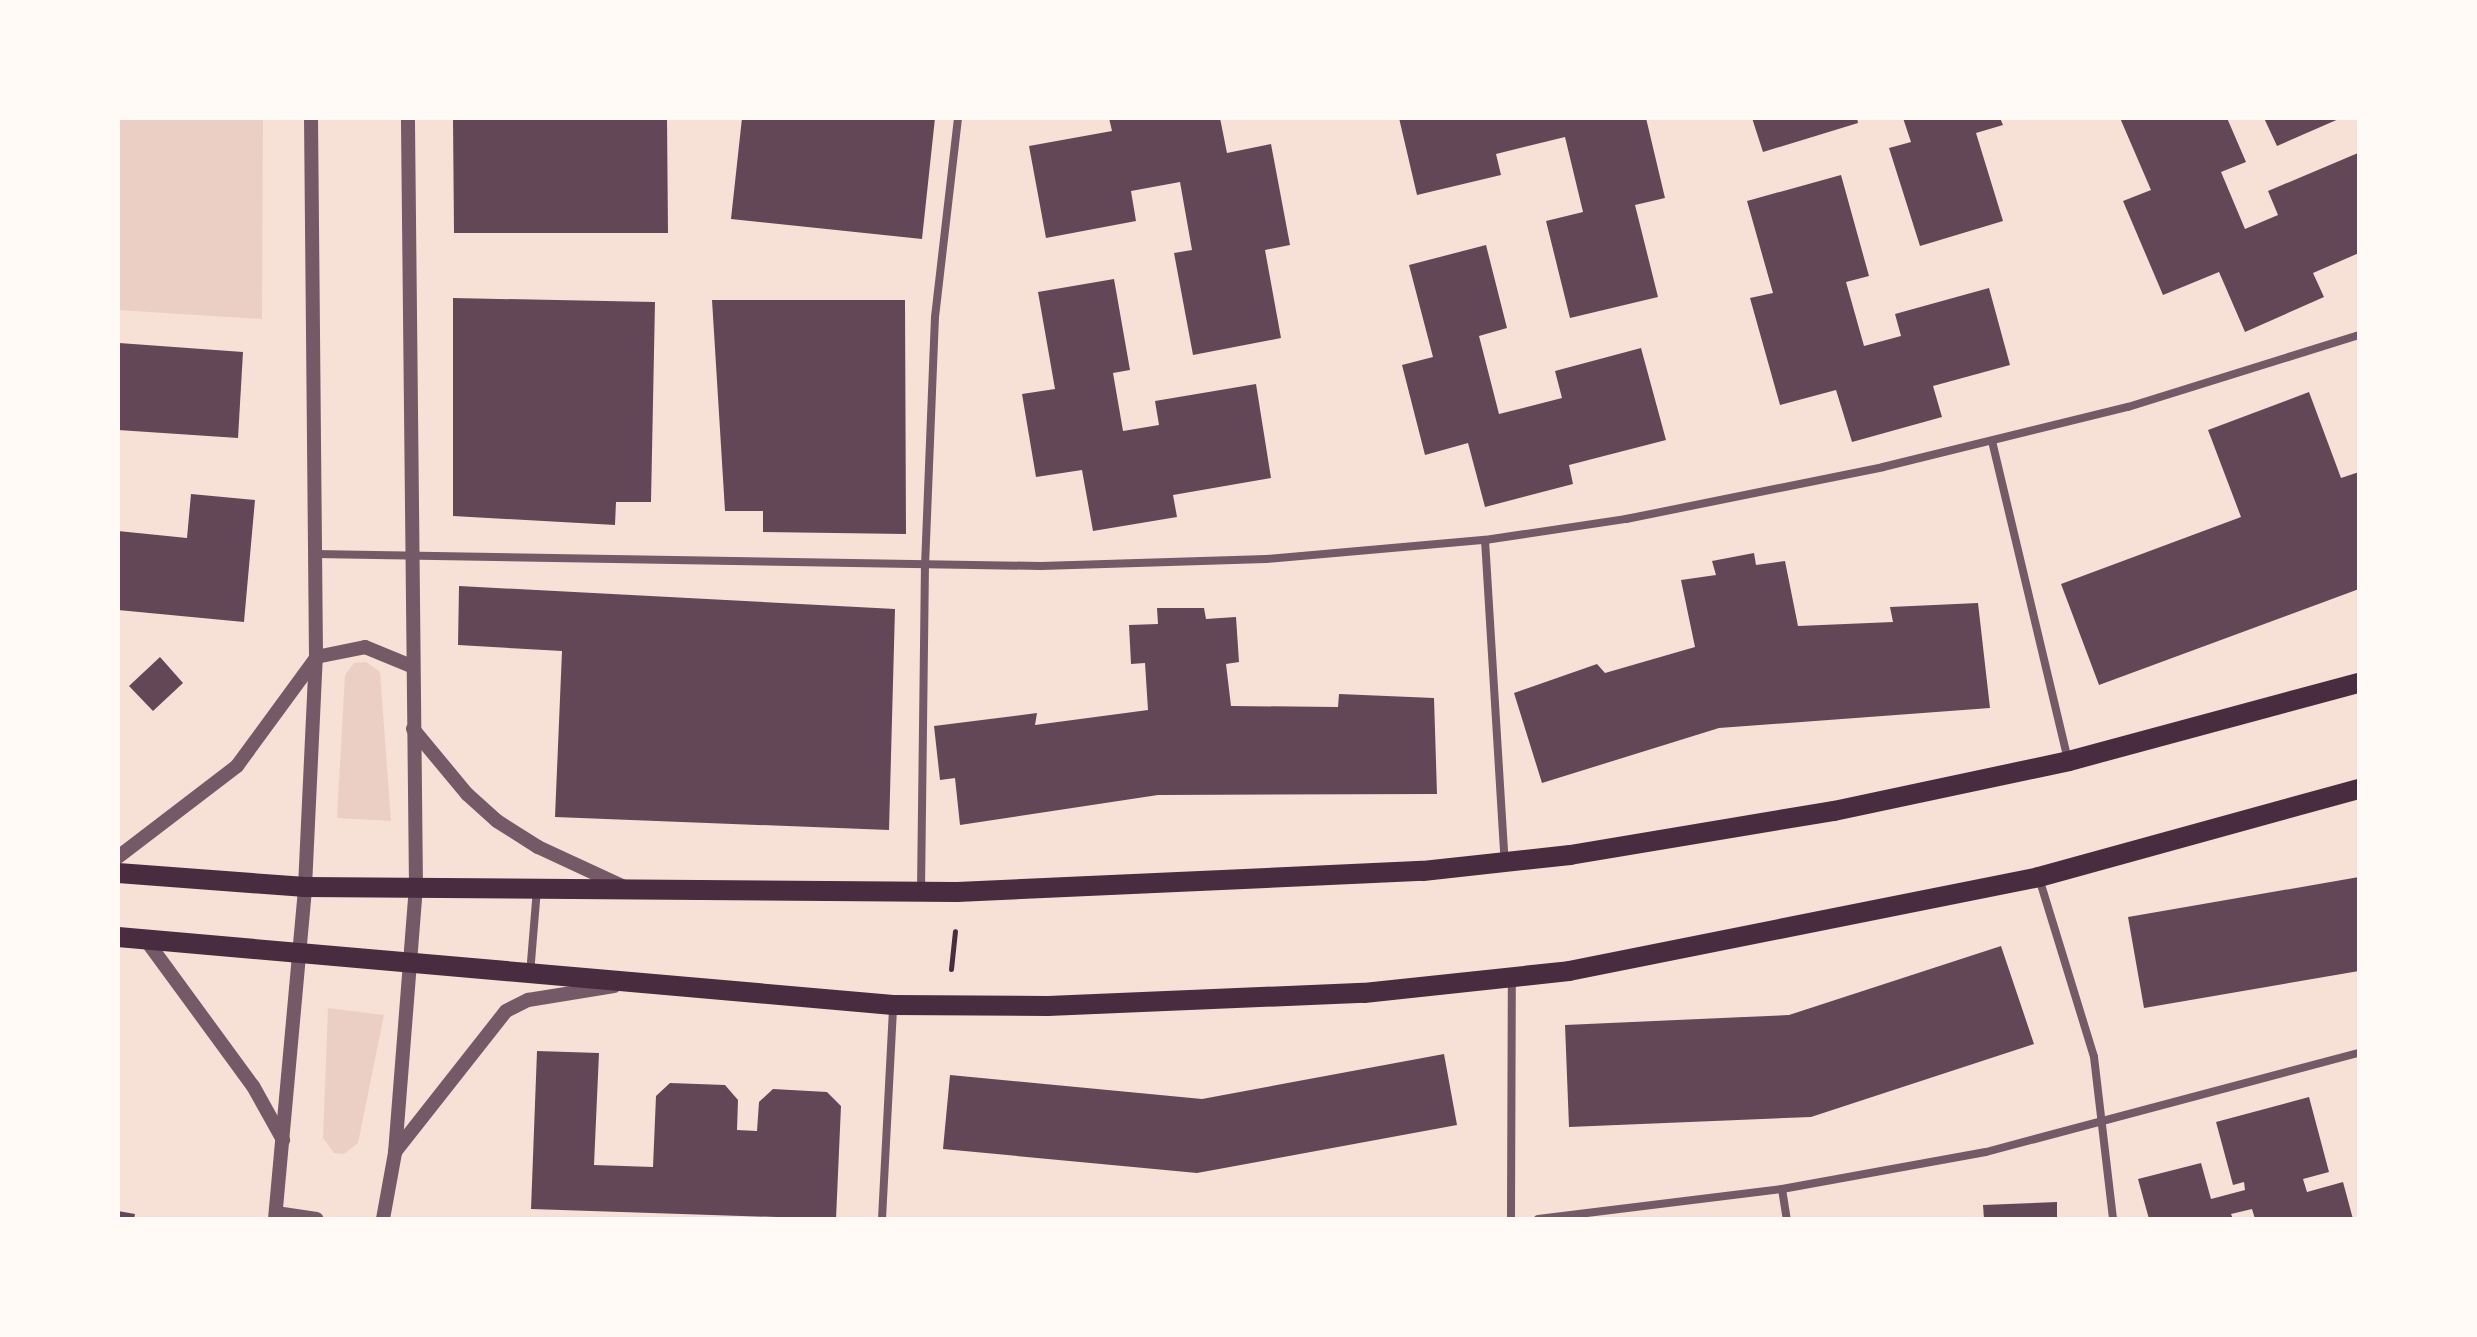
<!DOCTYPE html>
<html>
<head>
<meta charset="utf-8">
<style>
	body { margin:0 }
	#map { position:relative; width:2477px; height:1337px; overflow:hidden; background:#f7e1d7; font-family:"IBM Plex Sans",sans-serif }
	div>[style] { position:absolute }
	.green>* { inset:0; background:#ebcfc5 }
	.building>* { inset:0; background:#644757 }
	.path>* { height:5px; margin:-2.5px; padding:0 2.5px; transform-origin:2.5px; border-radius:2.5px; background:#4a2c40 }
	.minor>* { height:8px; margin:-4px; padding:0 4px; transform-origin:4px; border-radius:4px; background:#755966 }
	.tertiary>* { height:14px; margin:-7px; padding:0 7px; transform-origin:7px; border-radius:7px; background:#755966 }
	.primary>* { height:20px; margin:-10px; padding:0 10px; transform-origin:10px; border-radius:10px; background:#4a2c40 }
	span { translate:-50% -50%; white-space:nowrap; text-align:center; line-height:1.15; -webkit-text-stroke:6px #fffaf5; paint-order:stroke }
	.frame { position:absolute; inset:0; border:120px solid #fffaf5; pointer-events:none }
</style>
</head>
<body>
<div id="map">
	<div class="green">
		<div style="clip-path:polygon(118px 118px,263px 118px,262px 319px,118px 310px)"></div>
		<div style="clip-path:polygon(366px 662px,380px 672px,391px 821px,337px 818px,345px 675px,354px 663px)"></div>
		<div style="clip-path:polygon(328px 1008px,384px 1015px,358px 1143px,344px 1154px,334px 1153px,323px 1138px)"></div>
	</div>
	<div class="building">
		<div style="clip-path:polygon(453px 118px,667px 118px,668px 233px,454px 233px)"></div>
		<div style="clip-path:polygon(742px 118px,935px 118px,922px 239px,731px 219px)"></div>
		<div style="clip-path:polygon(1109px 118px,1220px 118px,1227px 153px,1271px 144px,1290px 245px,1265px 250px,1281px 338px,1193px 355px,1174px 253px,1192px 250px,1180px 182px,1131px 191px,1136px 221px,1046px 238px,1029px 146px,1112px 131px)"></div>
		<div style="clip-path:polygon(1399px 118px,1646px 118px,1665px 198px,1635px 205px,1658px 297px,1570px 318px,1546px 221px,1583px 212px,1565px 137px,1496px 154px,1501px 175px,1417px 195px)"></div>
		<div style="clip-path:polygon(1752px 118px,1857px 118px,1858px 123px,1763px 152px)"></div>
		<div style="clip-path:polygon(1903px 118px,2000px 118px,2003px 125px,1976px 133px,2003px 221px,1920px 246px,1889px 148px,1911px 142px)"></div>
		<div style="clip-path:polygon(2120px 118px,2227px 118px,2246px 162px,2221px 172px,2245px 229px,2278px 215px,2268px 191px,2358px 153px,2359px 253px,2313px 273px,2324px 297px,2245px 332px,2219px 272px,2163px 295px,2123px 201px,2151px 190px)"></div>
		<div style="clip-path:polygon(2264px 118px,2341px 118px,2277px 146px)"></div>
		<div style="clip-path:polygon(1841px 175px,1869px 276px,1846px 282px,1864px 346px,1901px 336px,1895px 314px,1989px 288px,2010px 365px,1933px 386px,1942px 417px,1852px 442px,1836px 390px,1780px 405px,1750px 298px,1773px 293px,1747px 201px)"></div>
		<div style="clip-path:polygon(1486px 245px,1507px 328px,1479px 336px,1499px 414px,1562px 398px,1555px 371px,1641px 348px,1666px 440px,1569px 465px,1573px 484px,1485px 507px,1468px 443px,1425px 455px,1402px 365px,1433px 357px,1409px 265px)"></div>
		<div style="clip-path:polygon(1114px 279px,1130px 370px,1113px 373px,1123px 431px,1159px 425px,1155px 401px,1256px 384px,1271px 478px,1173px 495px,1177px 517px,1093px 531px,1082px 470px,1036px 477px,1022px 394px,1055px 389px,1038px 292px)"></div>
		<div style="clip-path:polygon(453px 298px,655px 302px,651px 502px,616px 502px,615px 525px,453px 516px)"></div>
		<div style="clip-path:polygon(712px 300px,905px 300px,906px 534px,763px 532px,763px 511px,725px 511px)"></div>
		<div style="clip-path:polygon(119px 343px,243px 352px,238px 438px,118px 430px)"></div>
		<div style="clip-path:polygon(2309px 392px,2341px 478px,2359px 472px,2359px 589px,2099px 685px,2061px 584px,2241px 517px,2208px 430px)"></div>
		<div style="clip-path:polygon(191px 494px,255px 500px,244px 622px,118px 610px,118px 531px,187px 538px)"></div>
		<div style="clip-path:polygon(1754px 553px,1756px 565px,1785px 561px,1798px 626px,1893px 622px,1890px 607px,1978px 603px,1990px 708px,1719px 728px,1542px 783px,1514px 693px,1597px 664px,1605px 673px,1695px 647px,1681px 580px,1716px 575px,1712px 561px)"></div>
		<div style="clip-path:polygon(459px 586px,895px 609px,889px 830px,555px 817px,562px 651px,458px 645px)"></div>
		<div style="clip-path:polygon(1157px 608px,1204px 608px,1206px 619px,1236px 617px,1239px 662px,1226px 664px,1231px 706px,1338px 707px,1339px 694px,1434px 698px,1437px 794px,1158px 795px,960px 825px,955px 778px,940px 780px,934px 726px,1037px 713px,1035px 725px,1148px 710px,1145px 663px,1131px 664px,1129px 625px,1158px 624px)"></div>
		<div style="clip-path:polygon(160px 657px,183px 683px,153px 711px,129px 686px)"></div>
		<div style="clip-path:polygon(2359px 877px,2359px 971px,2144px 1008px,2128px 917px)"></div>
		<div style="clip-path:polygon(2001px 946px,2034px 1044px,1811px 1117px,1569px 1127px,1565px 1025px,1789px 1015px)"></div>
		<div style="clip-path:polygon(537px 1051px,599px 1053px,594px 1165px,653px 1167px,656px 1096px,670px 1083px,725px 1085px,738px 1100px,737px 1130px,757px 1131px,759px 1102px,773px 1089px,827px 1092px,841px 1106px,836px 1219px,531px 1209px)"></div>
		<div style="clip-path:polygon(1444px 1054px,1457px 1125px,1197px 1173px,943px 1149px,950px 1075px,1202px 1099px)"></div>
		<div style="clip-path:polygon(2309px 1097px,2329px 1172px,2303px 1179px,2307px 1192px,2343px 1182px,2353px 1219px,2255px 1219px,2252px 1209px,2231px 1214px,2233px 1219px,2149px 1219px,2138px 1179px,2201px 1163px,2211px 1199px,2245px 1190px,2244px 1182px,2233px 1185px,2216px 1122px)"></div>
		<div style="clip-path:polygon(2057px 1202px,2057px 1219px,1984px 1219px,1983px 1205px)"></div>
		<div style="clip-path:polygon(118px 1211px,135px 1214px,134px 1219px,118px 1219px)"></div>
	</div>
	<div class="path">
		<div style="left:951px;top:969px;width:38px;rotate:-84deg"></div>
	</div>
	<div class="minor">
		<div style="left:1992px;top:441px;width:327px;rotate:76.6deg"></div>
		<div style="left:1485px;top:540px;width:324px;rotate:86.5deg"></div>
		<div style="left:315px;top:554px;width:726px;rotate:0.95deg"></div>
		<div style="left:1041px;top:566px;width:225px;rotate:-1.8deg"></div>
		<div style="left:1266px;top:559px;width:220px;rotate:-5deg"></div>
		<div style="left:1485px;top:540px;width:143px;rotate:-8.5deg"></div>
		<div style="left:1626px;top:519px;width:262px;rotate:-11.4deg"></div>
		<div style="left:1883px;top:467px;width:252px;rotate:-13.8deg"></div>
		<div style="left:2128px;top:407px;width:242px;rotate:-17.3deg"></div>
		<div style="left:2039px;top:878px;width:187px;rotate:72.9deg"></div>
		<div style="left:2094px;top:1057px;width:163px;rotate:83.3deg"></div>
		<div style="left:921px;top:891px;width:325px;rotate:-89.3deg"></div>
		<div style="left:925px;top:566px;width:249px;rotate:-87.7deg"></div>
		<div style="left:935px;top:317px;width:200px;rotate:-83.4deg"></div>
		<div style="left:530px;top:974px;width:86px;rotate:-85.3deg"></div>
		<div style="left:1782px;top:1189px;width:30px;rotate:81deg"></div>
		<div style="left:882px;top:1219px;width:213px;rotate:-87deg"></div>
		<div style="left:1511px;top:1219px;width:239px;rotate:-89.8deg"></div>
		<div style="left:1538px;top:1219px;width:246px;rotate:-7deg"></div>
		<div style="left:1782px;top:1189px;width:207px;rotate:-10.3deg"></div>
		<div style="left:1986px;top:1152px;width:386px;rotate:-14.9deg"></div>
	</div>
	<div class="tertiary">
		<div style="left:316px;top:657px;width:50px;rotate:-11.5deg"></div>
		<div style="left:365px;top:647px;width:50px;rotate:22.4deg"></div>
		<div style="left:413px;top:729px;width:85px;rotate:50.3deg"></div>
		<div style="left:467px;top:794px;width:40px;rotate:42deg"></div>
		<div style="left:497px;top:821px;width:49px;rotate:32.4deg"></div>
		<div style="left:538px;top:847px;width:93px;rotate:24.9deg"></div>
		<div style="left:118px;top:857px;width:150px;rotate:-37.4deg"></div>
		<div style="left:237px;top:766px;width:134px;rotate:-53.8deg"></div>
		<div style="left:146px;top:940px;width:181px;rotate:53.8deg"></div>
		<div style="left:253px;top:1086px;width:62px;rotate:60.9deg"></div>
		<div style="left:395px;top:1152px;width:179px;rotate:-51.8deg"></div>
		<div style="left:506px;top:1011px;width:25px;rotate:-27deg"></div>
		<div style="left:528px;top:1000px;width:87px;rotate:-9.2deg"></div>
		<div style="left:276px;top:1213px;width:41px;rotate:8.3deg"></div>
		<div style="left:275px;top:1219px;width:333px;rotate:-84.8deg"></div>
		<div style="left:305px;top:887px;width:230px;rotate:-87.3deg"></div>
		<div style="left:316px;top:657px;width:539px;rotate:-90.53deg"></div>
		<div style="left:383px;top:1219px;width:67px;rotate:-79.7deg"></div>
		<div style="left:395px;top:1153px;width:267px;rotate:-85.5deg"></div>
		<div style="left:416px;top:887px;width:769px;rotate:-90.6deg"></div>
	</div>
	<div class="primary">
		<div style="left:118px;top:873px;width:188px;rotate:4.3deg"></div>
		<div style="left:305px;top:887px;width:652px;rotate:0.44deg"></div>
		<div style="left:957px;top:892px;width:466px;rotate:-2.6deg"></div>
		<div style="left:1423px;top:871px;width:148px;rotate:-6.2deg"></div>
		<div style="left:1570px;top:855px;width:268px;rotate:-9.5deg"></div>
		<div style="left:1834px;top:811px;width:240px;rotate:-12deg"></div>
		<div style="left:2069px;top:761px;width:300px;rotate:-15.1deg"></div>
		<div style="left:118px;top:937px;width:778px;rotate:5.01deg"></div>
		<div style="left:893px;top:1005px;width:155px;rotate:0.4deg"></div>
		<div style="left:1048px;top:1006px;width:316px;rotate:-2.4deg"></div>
		<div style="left:1364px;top:993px;width:206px;rotate:-6.1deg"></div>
		<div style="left:1569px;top:971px;width:479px;rotate:-11.3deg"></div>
		<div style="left:2039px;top:877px;width:332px;rotate:-15.4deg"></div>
	</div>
	<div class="frame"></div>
</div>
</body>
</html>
